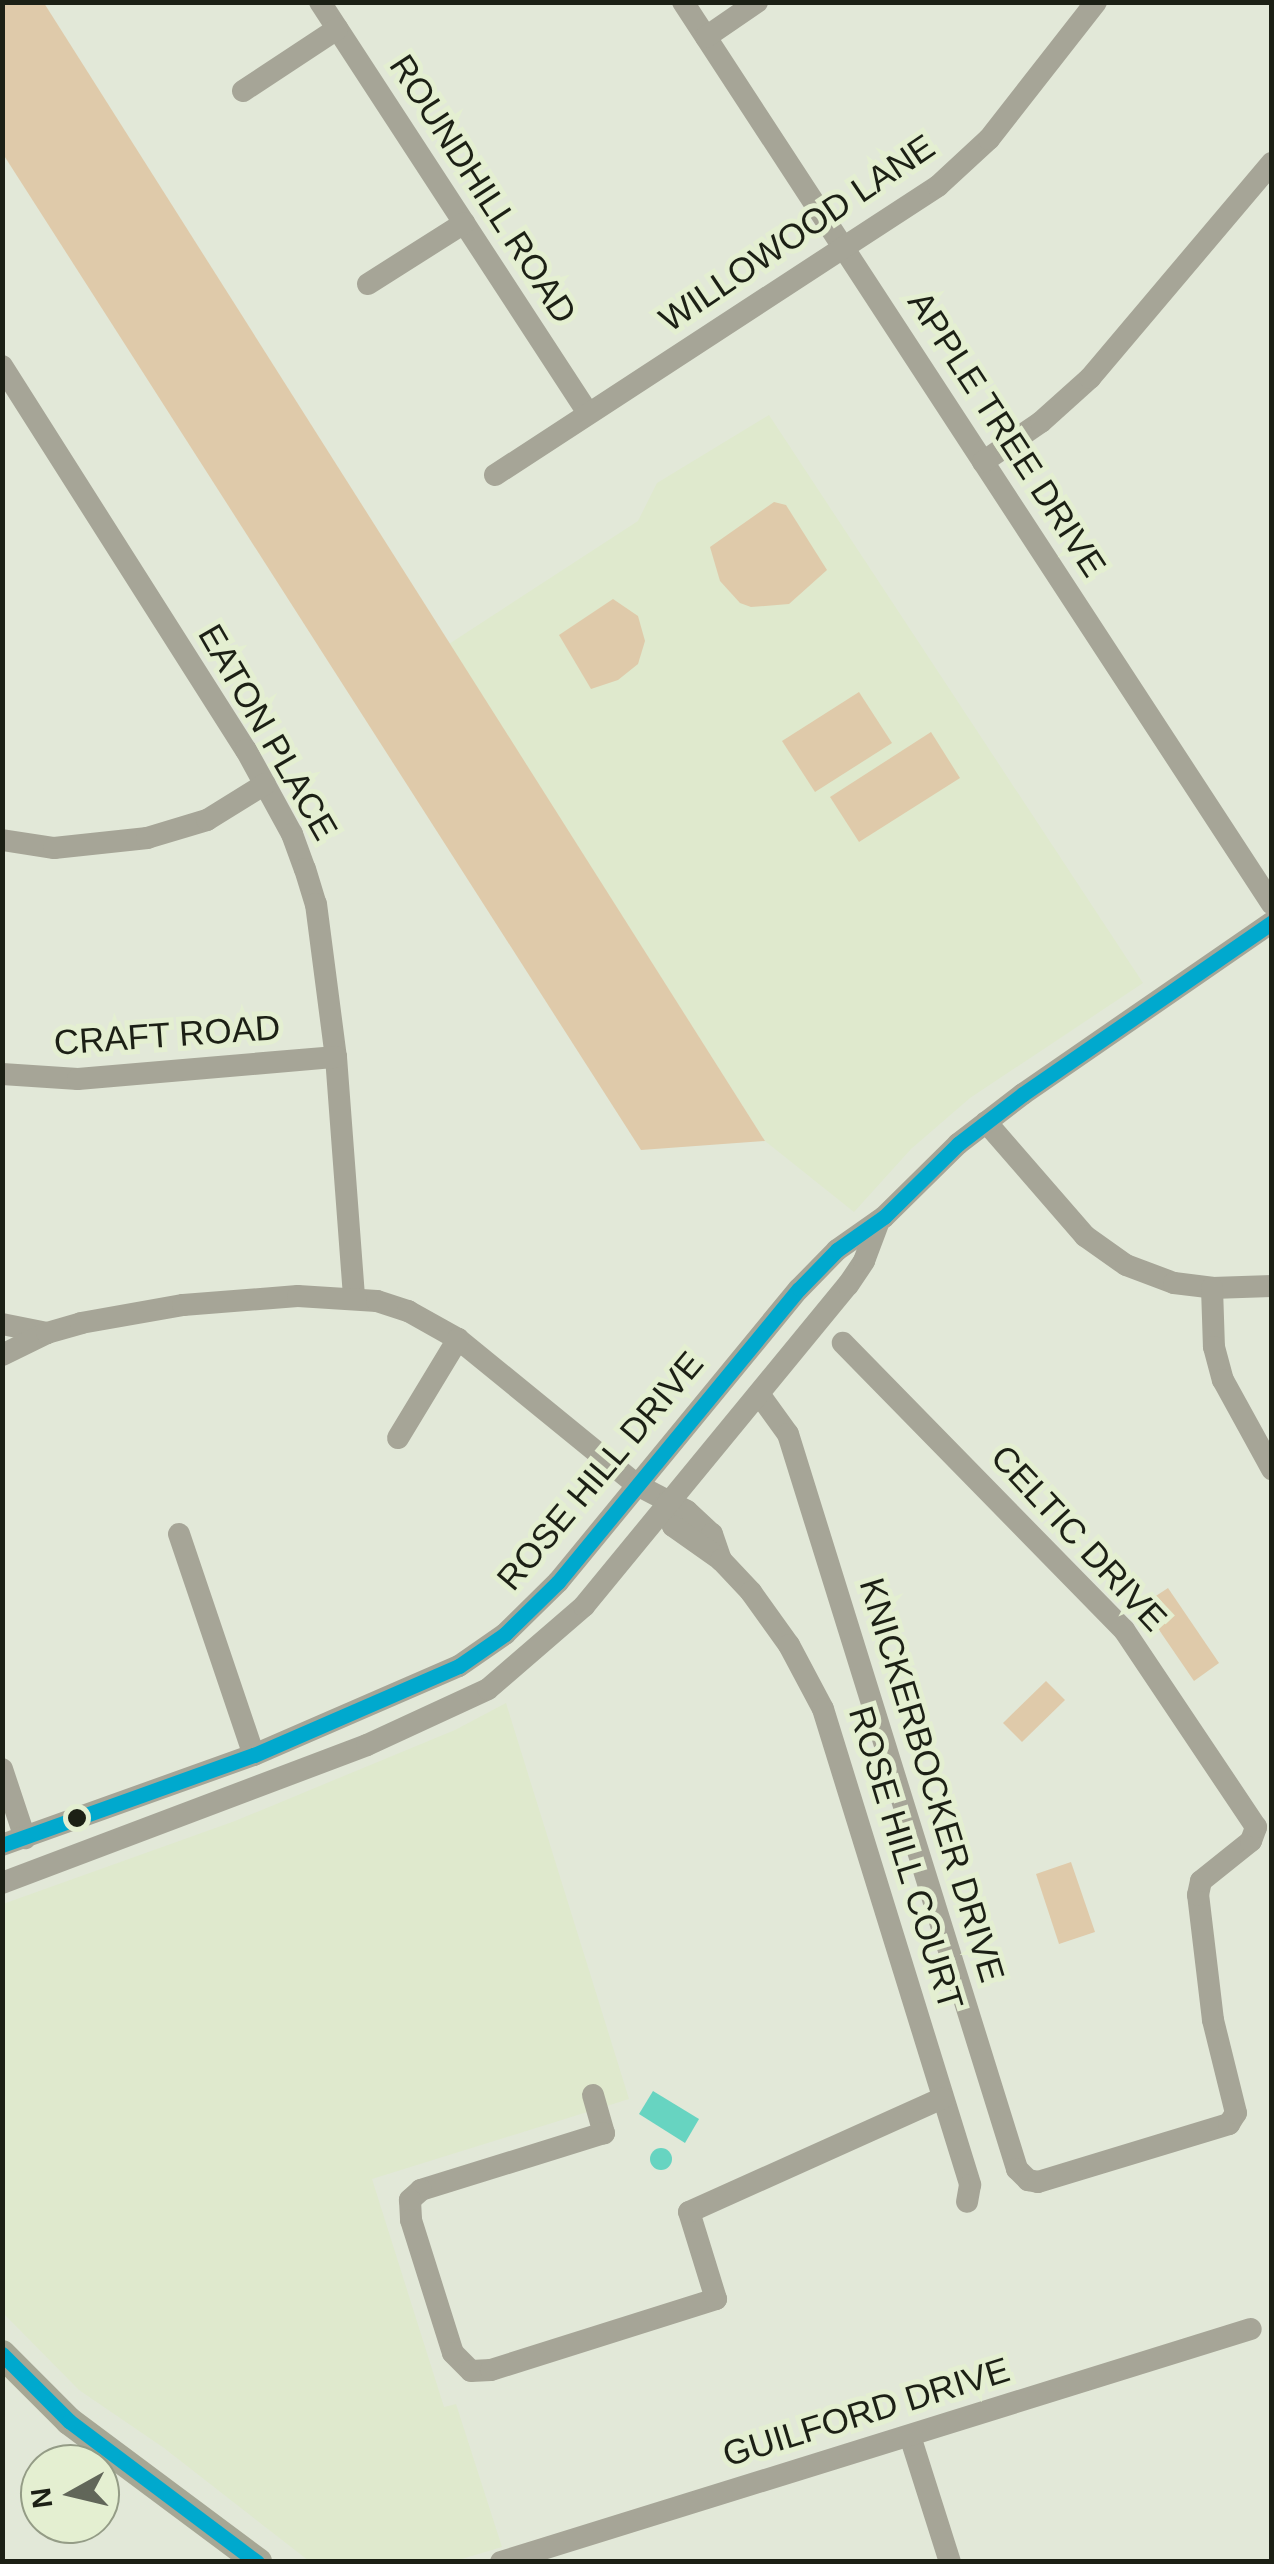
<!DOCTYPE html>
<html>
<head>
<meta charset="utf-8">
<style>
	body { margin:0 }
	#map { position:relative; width:1274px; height:2564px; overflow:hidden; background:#e2e8d8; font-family:Helvetica,sans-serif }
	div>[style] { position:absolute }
	.built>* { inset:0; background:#dfe9cd }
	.green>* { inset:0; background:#dfcaaa }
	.water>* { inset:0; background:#67d4c1 }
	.round { border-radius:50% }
	.minor>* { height:22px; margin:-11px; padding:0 11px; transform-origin:11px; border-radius:11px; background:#a6a597 }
	.major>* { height:28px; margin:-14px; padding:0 14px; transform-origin:14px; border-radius:14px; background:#a6a795 }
	.bus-1>* { height:15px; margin:-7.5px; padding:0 7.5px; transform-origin:7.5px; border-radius:7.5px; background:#00a9ce }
	.dots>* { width:28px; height:28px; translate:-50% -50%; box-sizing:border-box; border:5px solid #e4efd1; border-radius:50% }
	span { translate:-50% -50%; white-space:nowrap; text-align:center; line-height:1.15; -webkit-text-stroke:10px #e4efd1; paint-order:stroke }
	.street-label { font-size:35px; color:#1c2015 }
	.frame { position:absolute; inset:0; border:5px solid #1c2015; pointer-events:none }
	.north { position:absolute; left:20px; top:2444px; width:100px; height:100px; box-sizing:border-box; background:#e4efd1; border:2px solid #949c86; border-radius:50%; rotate:262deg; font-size:28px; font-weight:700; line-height:40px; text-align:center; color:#1c2015 }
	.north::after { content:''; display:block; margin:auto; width:35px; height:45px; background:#616659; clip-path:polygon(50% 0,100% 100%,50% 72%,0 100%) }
</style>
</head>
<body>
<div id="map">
	<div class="built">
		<div style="clip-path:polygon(769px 415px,1143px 983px,970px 1098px,911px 1149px,854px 1212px,765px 1141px,449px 644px,638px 521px,657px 483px)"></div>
		<div style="clip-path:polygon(506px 1703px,629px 2099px,372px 2179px,444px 2407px,456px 2404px,502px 2547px,455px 2561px,309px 2561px,164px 2448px,79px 2390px,3px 2313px,3px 1904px,235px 1821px,455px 1730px)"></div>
	</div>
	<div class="green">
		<div style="clip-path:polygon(3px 2px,44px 3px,765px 1141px,641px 1150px,3px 154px)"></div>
		<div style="clip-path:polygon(774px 502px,786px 505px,827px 570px,789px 604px,751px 607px,740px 603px,720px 581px,710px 547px)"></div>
		<div style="clip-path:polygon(613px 599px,638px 616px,645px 641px,638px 664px,618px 680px,591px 689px,559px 635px)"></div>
		<div style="clip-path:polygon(859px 692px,892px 743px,815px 792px,782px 741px)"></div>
		<div style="clip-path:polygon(931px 732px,960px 778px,859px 842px,830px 797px)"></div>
		<div style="clip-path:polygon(1168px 1588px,1219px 1663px,1194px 1681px,1142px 1605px)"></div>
		<div style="clip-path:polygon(1046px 1681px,1065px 1700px,1022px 1742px,1003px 1723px)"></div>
		<div style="clip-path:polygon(1071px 1862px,1095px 1932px,1059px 1944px,1036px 1874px)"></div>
	</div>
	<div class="water">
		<div style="clip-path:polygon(653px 2091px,699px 2119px,685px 2143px,639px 2114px)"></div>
		<div class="round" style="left:650px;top:2148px;width:22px;height:22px"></div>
	</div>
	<div class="minor">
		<div style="left:320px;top:2px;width:491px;rotate:56.9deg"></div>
		<div style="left:683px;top:2px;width:1077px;rotate:56.86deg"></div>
		<div style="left:706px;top:37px;width:62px;rotate:-34.5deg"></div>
		<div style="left:243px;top:91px;width:113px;rotate:-33.4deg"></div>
		<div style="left:368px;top:284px;width:114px;rotate:-32.4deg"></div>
		<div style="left:2px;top:366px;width:455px;rotate:57.6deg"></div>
		<div style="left:246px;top:750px;width:96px;rotate:61.3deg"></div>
		<div style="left:292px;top:834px;width:37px;rotate:70deg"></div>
		<div style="left:305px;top:869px;width:37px;rotate:73deg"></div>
		<div style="left:316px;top:904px;width:154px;rotate:82.6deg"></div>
		<div style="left:336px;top:1057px;width:241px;rotate:85.7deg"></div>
		<div style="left:983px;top:462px;width:70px;rotate:-34.6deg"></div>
		<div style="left:1041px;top:422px;width:66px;rotate:-41.9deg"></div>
		<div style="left:1090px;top:378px;width:282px;rotate:-49.8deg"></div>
		<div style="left:495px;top:475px;width:529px;rotate:-33.12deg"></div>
		<div style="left:938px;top:186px;width:69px;rotate:-42.7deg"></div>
		<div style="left:989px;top:139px;width:174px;rotate:-52deg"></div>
		<div style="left:2px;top:840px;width:53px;rotate:8.7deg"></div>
		<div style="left:54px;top:848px;width:94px;rotate:-6.1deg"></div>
		<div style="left:147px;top:838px;width:63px;rotate:-16.7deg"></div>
		<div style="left:207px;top:820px;width:68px;rotate:-31.8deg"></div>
		<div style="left:2px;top:1074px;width:76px;rotate:3.8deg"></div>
		<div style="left:78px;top:1079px;width:259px;rotate:-4.9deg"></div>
		<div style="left:986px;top:1122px;width:151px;rotate:49deg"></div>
		<div style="left:1085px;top:1236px;width:50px;rotate:35.3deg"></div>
		<div style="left:1126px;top:1265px;width:51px;rotate:20.6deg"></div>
		<div style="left:1174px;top:1283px;width:38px;rotate:7deg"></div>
		<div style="left:1212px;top:1288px;width:60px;rotate:-1.9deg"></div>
		<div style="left:1212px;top:1288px;width:59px;rotate:88.1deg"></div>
		<div style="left:1214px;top:1347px;width:34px;rotate:75deg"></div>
		<div style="left:1223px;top:1380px;width:102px;rotate:61.2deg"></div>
		<div style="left:2px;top:1324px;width:46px;rotate:11.3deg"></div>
		<div style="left:2px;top:1355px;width:50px;rotate:-26.1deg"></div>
		<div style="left:47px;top:1333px;width:35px;rotate:-16deg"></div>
		<div style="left:81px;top:1323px;width:104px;rotate:-10deg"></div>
		<div style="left:183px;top:1305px;width:115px;rotate:-4.5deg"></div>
		<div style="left:298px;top:1296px;width:79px;rotate:3.6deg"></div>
		<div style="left:377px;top:1301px;width:33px;rotate:18deg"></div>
		<div style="left:408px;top:1311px;width:57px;rotate:29.2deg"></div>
		<div style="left:458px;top:1339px;width:231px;rotate:39.2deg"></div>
		<div style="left:637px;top:1485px;width:56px;rotate:27.5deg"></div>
		<div style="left:687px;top:1511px;width:34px;rotate:43deg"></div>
		<div style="left:712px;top:1534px;width:28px;rotate:71deg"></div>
		<div style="left:759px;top:1394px;width:49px;rotate:54.1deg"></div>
		<div style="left:788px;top:1434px;width:770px;rotate:72.69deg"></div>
		<div style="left:1017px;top:2169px;width:16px;rotate:45deg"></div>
		<div style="left:1028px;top:2180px;width:10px;rotate:11deg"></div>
		<div style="left:1038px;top:2182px;width:200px;rotate:-16.9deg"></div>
		<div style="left:1229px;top:2124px;width:13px;rotate:-58deg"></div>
		<div style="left:1236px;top:2113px;width:96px;rotate:-103.9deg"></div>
		<div style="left:1213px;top:2020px;width:126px;rotate:-96.8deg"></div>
		<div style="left:1198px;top:1895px;width:14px;rotate:-78deg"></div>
		<div style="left:1201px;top:1881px;width:64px;rotate:-38.7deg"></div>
		<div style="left:1251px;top:1841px;width:15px;rotate:-70deg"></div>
		<div style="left:1256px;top:1827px;width:237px;rotate:-123.8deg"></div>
		<div style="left:1124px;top:1630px;width:402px;rotate:-134.4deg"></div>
		<div style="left:398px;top:1438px;width:116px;rotate:-58.8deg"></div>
		<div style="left:666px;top:1503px;width:24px;rotate:73deg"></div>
		<div style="left:673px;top:1526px;width:59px;rotate:35.3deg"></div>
		<div style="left:721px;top:1560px;width:44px;rotate:46.8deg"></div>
		<div style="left:751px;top:1592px;width:65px;rotate:54.4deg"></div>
		<div style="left:789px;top:1645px;width:72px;rotate:62deg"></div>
		<div style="left:823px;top:1709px;width:498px;rotate:72.8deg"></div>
		<div style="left:970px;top:2185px;width:17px;rotate:100deg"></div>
		<div style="left:179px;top:1534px;width:233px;rotate:71.3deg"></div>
		<div style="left:2px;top:1769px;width:73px;rotate:71.6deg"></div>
		<div style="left:2px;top:1845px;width:268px;rotate:-19.7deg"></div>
		<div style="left:254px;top:1755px;width:223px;rotate:-23.5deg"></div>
		<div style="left:459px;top:1666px;width:56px;rotate:-34.8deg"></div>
		<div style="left:505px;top:1634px;width:74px;rotate:-44.5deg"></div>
		<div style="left:558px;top:1582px;width:379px;rotate:-50.6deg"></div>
		<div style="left:799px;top:1289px;width:54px;rotate:-45.7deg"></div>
		<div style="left:837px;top:1250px;width:57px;rotate:-35.1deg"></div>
		<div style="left:884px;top:1217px;width:104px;rotate:-44.6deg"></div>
		<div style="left:958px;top:1144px;width:82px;rotate:-37.6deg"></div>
		<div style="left:1023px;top:1094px;width:303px;rotate:-34.6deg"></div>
		<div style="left:2px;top:1883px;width:390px;rotate:-20.7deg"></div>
		<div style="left:367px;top:1745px;width:133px;rotate:-24.8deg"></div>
		<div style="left:488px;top:1689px;width:127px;rotate:-40.8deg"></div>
		<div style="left:584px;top:1606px;width:416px;rotate:-50.6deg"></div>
		<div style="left:848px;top:1285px;width:29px;rotate:-56deg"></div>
		<div style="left:864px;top:1261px;width:43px;rotate:-69.4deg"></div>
		<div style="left:593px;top:2095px;width:40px;rotate:74deg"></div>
		<div style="left:604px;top:2133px;width:192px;rotate:162.7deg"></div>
		<div style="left:421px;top:2190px;width:15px;rotate:138deg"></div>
		<div style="left:410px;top:2200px;width:20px;rotate:87deg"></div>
		<div style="left:411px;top:2220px;width:139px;rotate:72.5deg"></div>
		<div style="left:453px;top:2353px;width:25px;rotate:45deg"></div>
		<div style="left:471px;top:2371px;width:20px;rotate:-3deg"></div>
		<div style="left:491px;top:2370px;width:236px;rotate:-17.5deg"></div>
		<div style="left:716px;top:2299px;width:91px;rotate:-107.2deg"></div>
		<div style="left:689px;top:2212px;width:278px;rotate:-24.2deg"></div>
		<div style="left:910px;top:2436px;width:132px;rotate:72.4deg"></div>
		<div style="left:501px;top:2562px;width:785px;rotate:-17.26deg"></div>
	</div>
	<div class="major">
		<div style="left:2px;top:2354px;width:95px;rotate:45deg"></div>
		<div style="left:69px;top:2421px;width:236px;rotate:36.7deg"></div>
	</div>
	<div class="bus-1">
		<div style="left:2px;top:1845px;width:268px;rotate:-19.7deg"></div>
		<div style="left:254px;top:1755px;width:223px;rotate:-23.5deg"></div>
		<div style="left:459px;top:1666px;width:56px;rotate:-34.8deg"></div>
		<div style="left:505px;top:1634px;width:74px;rotate:-44.5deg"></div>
		<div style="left:558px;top:1582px;width:379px;rotate:-50.6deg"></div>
		<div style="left:799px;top:1289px;width:54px;rotate:-45.7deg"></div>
		<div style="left:837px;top:1250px;width:57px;rotate:-35.1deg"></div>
		<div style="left:884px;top:1217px;width:104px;rotate:-44.6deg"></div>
		<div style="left:958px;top:1144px;width:82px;rotate:-37.6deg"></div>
		<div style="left:1023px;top:1094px;width:303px;rotate:-34.6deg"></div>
		<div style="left:2px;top:2354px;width:95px;rotate:45deg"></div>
		<div style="left:69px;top:2421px;width:235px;rotate:36.9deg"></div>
	</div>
	<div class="dots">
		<div style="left:77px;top:1818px;background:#1c2015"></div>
	</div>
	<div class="street-label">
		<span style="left:483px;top:189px;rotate:57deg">ROUNDHILL ROAD</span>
		<span style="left:797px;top:233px;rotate:-34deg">WILLOWOOD LANE</span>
		<span style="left:1007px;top:434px;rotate:57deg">APPLE TREE DRIVE</span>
		<span style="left:268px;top:732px;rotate:60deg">EATON PLACE</span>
		<span style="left:167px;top:1035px;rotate:-4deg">CRAFT ROAD</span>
		<span style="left:600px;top:1471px;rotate:-50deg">ROSE HILL DRIVE</span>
		<span style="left:1079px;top:1538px;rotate:47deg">CELTIC DRIVE</span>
		<span style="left:932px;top:1780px;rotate:73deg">KNICKERBOCKER DRIVE</span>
		<span style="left:906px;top:1858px;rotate:73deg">ROSE HILL COURT</span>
		<span style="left:866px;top:2412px;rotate:-17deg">GUILFORD DRIVE</span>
	</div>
	<div class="frame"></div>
	<div class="north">N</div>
</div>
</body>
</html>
